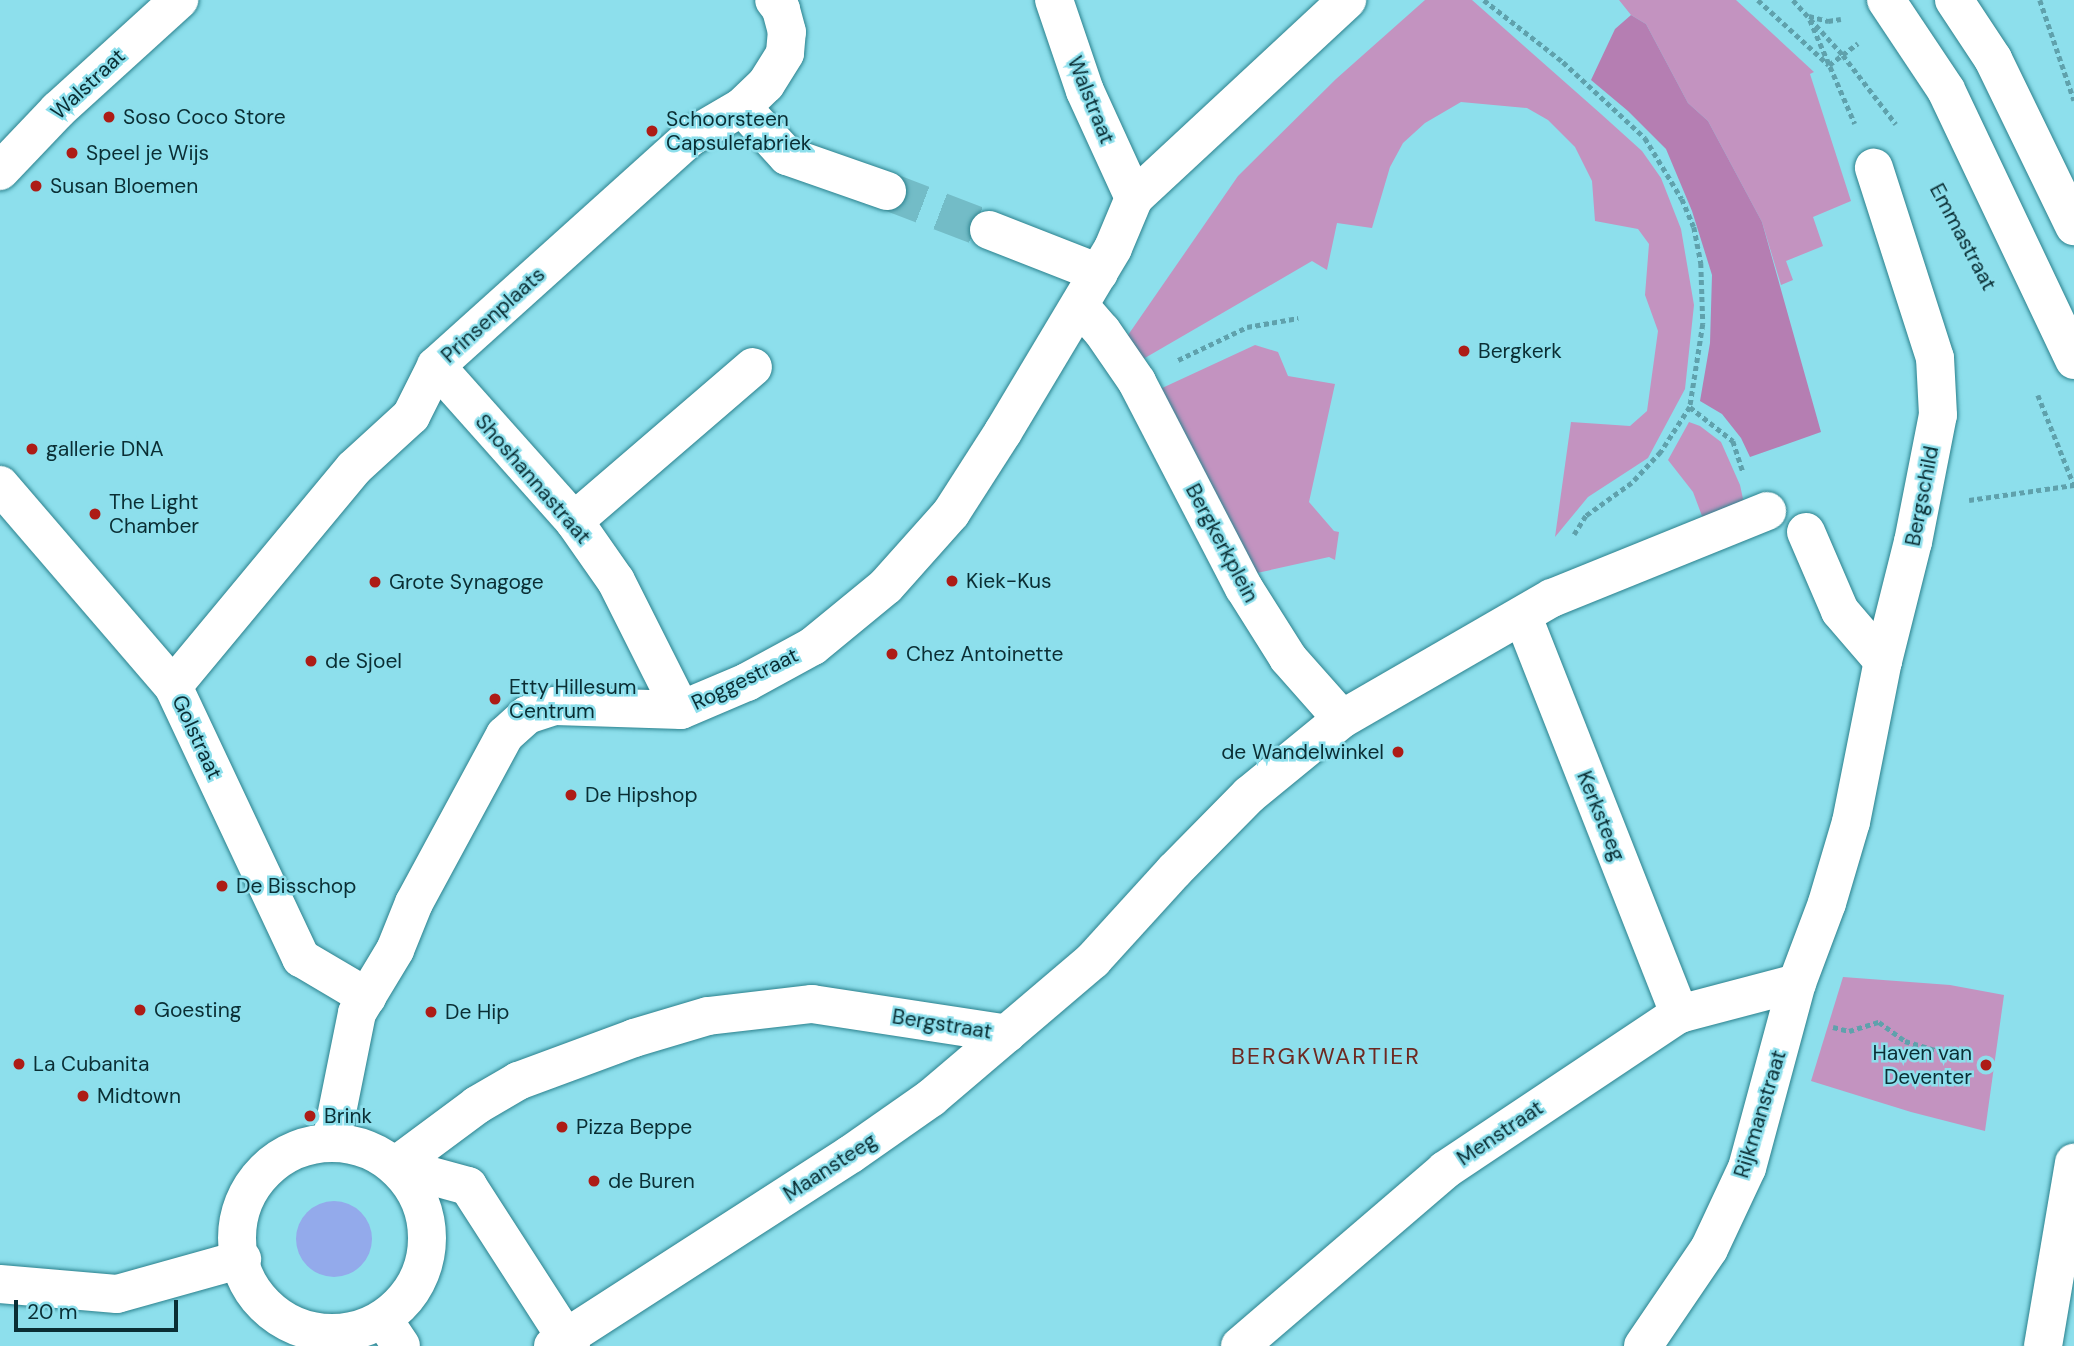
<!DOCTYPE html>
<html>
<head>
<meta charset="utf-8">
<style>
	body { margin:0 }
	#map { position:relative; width:2074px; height:1346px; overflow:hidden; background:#8ddfec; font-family:"DM Sans",sans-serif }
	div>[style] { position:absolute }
	.green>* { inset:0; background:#c393c0 }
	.forest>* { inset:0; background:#b57eb2 }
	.water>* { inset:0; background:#93aaeb }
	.round { border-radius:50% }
	.street-tunnel>* { height:38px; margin-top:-19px; transform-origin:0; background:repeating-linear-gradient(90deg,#73bcc7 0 38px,transparent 0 57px) }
	.path>* { height:4.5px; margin-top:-2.25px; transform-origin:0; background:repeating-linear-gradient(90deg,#5fa1ac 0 5px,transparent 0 8.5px) }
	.roads { filter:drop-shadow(0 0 2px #2b818d) drop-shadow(0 0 2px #2b818d) }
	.street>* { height:38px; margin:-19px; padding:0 19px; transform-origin:19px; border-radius:19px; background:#fff }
	.street>.ring { margin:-19px; padding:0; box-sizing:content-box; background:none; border:38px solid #fff; border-radius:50% }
	.secondary>* { height:38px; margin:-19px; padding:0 19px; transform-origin:19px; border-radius:19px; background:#fff }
	.primary>* { height:38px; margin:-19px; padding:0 19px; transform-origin:19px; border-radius:19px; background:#fff }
	.dots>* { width:19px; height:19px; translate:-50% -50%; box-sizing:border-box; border:4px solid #8ddfec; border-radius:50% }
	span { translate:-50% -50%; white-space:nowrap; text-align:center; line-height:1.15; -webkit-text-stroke:5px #8ddfec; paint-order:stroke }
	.street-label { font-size:21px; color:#0a2e34 }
	.poi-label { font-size:21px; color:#0a2e34 }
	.left { translate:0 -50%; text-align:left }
	.right { translate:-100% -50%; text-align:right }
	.neighbourhood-label { font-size:23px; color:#6e2921; letter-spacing:2px }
	.scale { position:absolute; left:14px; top:1300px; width:164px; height:32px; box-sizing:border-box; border:4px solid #0a2e34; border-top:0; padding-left:9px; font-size:21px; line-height:24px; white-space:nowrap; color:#0a2e34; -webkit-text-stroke:5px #8ddfec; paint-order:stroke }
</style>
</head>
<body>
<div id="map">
	<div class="green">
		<div style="clip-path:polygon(1425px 0,1472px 0,1601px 114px,1642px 151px,1661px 178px,1681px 229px,1694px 305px,1685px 389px,1648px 458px,1588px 497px,1555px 537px,1571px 422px,1630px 426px,1647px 411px,1658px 331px,1645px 295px,1649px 244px,1638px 229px,1595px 221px,1592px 181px,1575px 147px,1548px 120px,1527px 108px,1461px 102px,1425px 123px,1403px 143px,1390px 167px,1372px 228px,1337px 223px,1327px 270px,1312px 261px,1138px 362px,1126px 338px,1238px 176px,1336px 79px)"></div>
		<div style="clip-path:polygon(1619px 0,1736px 0,1814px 72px,1810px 74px,1851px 201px,1813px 217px,1823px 246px,1786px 261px,1793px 280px,1781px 285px,1762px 222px,1708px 121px,1688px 103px,1646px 24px,1631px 15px)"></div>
		<div style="clip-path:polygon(1255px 345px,1278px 352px,1288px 376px,1335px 384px,1309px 502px,1334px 531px,1339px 532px,1335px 560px,1329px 557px,1257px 573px,1160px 389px)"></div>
		<div style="clip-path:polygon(1689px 422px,1700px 426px,1721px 442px,1740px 485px,1745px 508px,1705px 524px,1693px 492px,1668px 460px)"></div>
		<div style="clip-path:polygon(1843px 977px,1950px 985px,2004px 995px,1985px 1131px,1911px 1112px,1811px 1081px)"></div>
	</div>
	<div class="forest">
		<div style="clip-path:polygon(1631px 15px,1646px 24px,1688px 103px,1708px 121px,1762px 222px,1821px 432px,1750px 457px,1741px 438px,1722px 414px,1700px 401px,1710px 343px,1712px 275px,1692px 211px,1666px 149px,1628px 111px,1591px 80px,1615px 29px)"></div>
	</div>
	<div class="water">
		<div class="round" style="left:296px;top:1201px;width:76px;height:76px"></div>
	</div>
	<div class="street-tunnel">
		<div style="left:887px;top:191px;width:109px;rotate:20.9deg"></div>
	</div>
	<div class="path">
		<div style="left:1484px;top:0;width:100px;rotate:38.1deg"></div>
		<div style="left:1563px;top:62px;width:112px;rotate:42.8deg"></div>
		<div style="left:1645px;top:138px;width:71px;rotate:58.8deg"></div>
		<div style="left:1682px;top:199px;width:30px;rotate:67deg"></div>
		<div style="left:1694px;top:227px;width:37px;rotate:79deg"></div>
		<div style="left:1701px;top:263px;width:61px;rotate:88.1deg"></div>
		<div style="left:1703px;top:324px;width:84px;rotate:98.9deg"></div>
		<div style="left:1690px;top:407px;width:54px;rotate:122.8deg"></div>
		<div style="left:1661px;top:452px;width:42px;rotate:133.1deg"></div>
		<div style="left:1632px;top:483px;width:57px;rotate:144.3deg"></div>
		<div style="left:1586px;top:516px;width:22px;rotate:122deg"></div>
		<div style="left:1758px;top:0;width:96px;rotate:42.5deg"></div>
		<div style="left:1829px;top:65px;width:36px;rotate:-37deg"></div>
		<div style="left:1793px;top:0;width:74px;rotate:47.7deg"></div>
		<div style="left:1843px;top:55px;width:87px;rotate:52.5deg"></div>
		<div style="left:2040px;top:0;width:106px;rotate:71.2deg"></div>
		<div style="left:1809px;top:16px;width:20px;rotate:15deg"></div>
		<div style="left:1828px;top:21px;width:13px;rotate:-9deg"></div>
		<div style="left:1810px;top:20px;width:113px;rotate:66.6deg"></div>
		<div style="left:1178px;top:360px;width:76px;rotate:-25.6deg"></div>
		<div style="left:1247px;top:327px;width:52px;rotate:-10deg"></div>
		<div style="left:2038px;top:395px;width:97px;rotate:68.2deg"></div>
		<div style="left:1690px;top:407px;width:55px;rotate:38.3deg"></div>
		<div style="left:1733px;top:441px;width:32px;rotate:72deg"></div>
		<div style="left:1969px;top:500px;width:106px;rotate:-8.1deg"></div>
		<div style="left:1833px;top:1027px;width:16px;rotate:14deg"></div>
		<div style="left:1849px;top:1031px;width:31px;rotate:-17deg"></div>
		<div style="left:1879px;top:1022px;width:32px;rotate:36deg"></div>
		<div style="left:1905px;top:1041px;width:45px;rotate:16.8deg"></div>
	</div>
	<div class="roads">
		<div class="street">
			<div style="left:1054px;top:0;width:96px;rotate:71.2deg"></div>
			<div style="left:1085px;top:91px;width:118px;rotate:65.4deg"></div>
			<div style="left:742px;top:107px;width:67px;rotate:47.4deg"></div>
			<div style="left:787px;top:156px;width:106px;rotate:19.3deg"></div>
			<div style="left:0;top:171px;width:84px;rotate:-46.4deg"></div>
			<div style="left:58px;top:110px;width:164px;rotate:-42.3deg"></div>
			<div style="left:989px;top:230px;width:118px;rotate:21.4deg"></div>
			<div style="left:1080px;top:306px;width:33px;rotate:49deg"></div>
			<div style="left:1102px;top:331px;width:62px;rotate:55.5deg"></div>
			<div style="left:1137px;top:382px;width:232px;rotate:62.6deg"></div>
			<div style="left:1244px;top:588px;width:83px;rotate:57.8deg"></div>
			<div style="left:1288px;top:658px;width:81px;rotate:48.5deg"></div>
			<div style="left:436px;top:366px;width:208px;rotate:48.3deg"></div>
			<div style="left:574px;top:521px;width:73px;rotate:55deg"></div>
			<div style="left:616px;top:581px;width:144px;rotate:63.3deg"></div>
			<div style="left:0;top:485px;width:265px;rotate:49.3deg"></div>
			<div style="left:173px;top:686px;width:301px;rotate:64.8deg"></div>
			<div style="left:301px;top:958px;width:77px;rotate:30.6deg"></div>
			<div style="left:574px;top:521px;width:236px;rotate:-40.7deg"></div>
			<div style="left:1806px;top:532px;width:86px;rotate:66.7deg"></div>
			<div style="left:1840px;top:611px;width:66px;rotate:49.3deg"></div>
			<div style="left:1523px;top:617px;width:427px;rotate:68.5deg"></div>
			<div style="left:173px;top:686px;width:283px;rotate:-50.3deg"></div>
			<div style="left:354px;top:468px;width:77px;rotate:-42.4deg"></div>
			<div style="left:411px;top:416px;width:56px;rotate:-63.4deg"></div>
			<div style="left:436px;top:366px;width:341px;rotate:-42deg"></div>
			<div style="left:689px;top:138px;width:61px;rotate:-30.3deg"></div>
			<div style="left:742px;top:107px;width:33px;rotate:-44deg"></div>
			<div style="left:766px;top:84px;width:36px;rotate:-58deg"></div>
			<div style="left:785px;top:53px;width:21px;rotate:-85deg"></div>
			<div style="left:787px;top:32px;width:24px;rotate:-105deg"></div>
			<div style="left:781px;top:9px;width:11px;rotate:-128deg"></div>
			<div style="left:331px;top:1142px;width:132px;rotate:-78.6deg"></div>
			<div style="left:357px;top:1013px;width:74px;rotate:-58.9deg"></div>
			<div style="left:395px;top:950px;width:51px;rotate:-68deg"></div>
			<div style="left:414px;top:903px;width:191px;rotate:-61.6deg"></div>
			<div style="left:505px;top:735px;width:30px;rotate:-42deg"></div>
			<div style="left:527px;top:715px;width:29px;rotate:-18deg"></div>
			<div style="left:555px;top:706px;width:126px;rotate:1.8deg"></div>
			<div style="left:681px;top:710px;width:72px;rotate:-23deg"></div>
			<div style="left:747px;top:682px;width:75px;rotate:-28.6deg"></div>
			<div style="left:813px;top:646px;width:94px;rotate:-39.4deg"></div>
			<div style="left:886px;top:586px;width:98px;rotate:-48.3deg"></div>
			<div style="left:951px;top:513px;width:96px;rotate:-57.3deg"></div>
			<div style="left:1003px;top:432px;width:214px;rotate:-59.1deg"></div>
			<div style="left:1113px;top:248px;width:54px;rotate:-67.2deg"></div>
			<div style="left:1134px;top:198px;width:291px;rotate:-42.9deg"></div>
			<div class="ring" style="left:237px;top:1143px;width:152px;height:152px"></div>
			<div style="left:395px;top:1166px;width:102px;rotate:-36.6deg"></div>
			<div style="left:477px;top:1105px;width:48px;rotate:-30.3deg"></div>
			<div style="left:518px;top:1081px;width:124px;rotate:-20.3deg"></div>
			<div style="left:634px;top:1038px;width:77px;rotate:-16.6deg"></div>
			<div style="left:708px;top:1016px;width:105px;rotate:-6.6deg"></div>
			<div style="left:812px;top:1004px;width:197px;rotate:8.7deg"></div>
			<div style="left:395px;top:1166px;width:76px;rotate:15.3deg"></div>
			<div style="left:468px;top:1186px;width:190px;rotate:57.2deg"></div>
			<div style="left:0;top:1284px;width:117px;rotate:4.9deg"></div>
			<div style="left:117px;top:1294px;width:130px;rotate:-15.6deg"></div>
			<div style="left:383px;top:1319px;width:32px;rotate:56deg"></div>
			<div style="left:553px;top:1346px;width:354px;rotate:-32.8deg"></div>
			<div style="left:851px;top:1154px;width:98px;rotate:-35deg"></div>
			<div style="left:931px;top:1098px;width:213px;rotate:-40.4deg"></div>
			<div style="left:1093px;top:960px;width:120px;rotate:-47.7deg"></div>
			<div style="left:1174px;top:871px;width:107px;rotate:-45.4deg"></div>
			<div style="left:1249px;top:795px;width:120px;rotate:-39.3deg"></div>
			<div style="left:1342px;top:719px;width:242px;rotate:-30deg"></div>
			<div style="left:1552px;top:598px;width:232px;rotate:-22deg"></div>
			<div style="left:1240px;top:1346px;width:270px;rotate:-40.6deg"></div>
			<div style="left:1445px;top:1170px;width:281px;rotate:-33.7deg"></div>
			<div style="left:1679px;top:1014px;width:122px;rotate:-14.7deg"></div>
			<div style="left:1643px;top:1346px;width:117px;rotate:-55.8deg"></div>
			<div style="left:1709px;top:1249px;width:89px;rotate:-64.9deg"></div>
			<div style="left:1747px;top:1168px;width:192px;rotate:-74.9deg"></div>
			<div style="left:1797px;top:983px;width:85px;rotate:-69.4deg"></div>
			<div style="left:1827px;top:903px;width:84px;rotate:-73.5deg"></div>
			<div style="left:1851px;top:822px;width:164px;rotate:-78.8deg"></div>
			<div style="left:1883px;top:661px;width:123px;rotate:-75.9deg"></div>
			<div style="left:1913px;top:542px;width:129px;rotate:-78.9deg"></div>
			<div style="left:1938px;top:415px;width:57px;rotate:-93deg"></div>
			<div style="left:1935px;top:358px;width:200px;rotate:-107.8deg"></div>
		</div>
		<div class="secondary">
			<div style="left:2043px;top:1346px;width:186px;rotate:-80.4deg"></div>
		</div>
		<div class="primary">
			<div style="left:1886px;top:0;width:108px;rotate:56.3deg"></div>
			<div style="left:1946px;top:90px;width:299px;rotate:64.6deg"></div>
			<div style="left:1954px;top:0;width:71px;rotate:56.5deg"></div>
			<div style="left:1993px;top:59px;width:186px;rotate:64.1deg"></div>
		</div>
	</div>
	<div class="dots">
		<div style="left:109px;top:117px;background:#ad1c16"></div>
		<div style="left:652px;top:131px;background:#ad1c16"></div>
		<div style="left:72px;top:153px;background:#ad1c16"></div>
		<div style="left:36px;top:186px;background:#ad1c16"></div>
		<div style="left:1464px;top:351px;background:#ad1c16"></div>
		<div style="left:32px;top:449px;background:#ad1c16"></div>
		<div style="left:95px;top:514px;background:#ad1c16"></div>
		<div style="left:952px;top:581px;background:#ad1c16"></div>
		<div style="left:375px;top:582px;background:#ad1c16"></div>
		<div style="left:892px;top:654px;background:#ad1c16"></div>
		<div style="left:311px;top:661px;background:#ad1c16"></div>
		<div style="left:495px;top:699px;background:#ad1c16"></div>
		<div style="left:1398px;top:752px;background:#ad1c16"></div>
		<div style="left:571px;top:795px;background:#ad1c16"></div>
		<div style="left:222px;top:886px;background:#ad1c16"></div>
		<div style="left:140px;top:1010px;background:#ad1c16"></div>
		<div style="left:431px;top:1012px;background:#ad1c16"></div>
		<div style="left:19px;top:1064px;background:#ad1c16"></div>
		<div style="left:1986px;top:1065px;background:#ad1c16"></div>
		<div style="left:83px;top:1096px;background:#ad1c16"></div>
		<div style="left:310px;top:1116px;background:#ad1c16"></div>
		<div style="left:562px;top:1127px;background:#ad1c16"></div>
		<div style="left:594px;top:1181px;background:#ad1c16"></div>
	</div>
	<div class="street-label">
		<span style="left:88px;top:84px;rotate:-43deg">Walstraat</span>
		<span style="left:1091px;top:100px;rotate:68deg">Walstraat</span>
		<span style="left:1963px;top:237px;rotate:62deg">Emmastraat</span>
		<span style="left:493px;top:315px;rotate:-42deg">Prinsenplaats</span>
		<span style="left:533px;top:479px;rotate:49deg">Shoshannastraat</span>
		<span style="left:1922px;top:496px;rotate:-79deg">Bergschild</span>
		<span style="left:1222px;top:543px;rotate:62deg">Bergkerkplein</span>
		<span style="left:745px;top:679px;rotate:-26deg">Roggestraat</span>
		<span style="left:197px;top:737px;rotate:65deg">Golstraat</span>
		<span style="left:1601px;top:816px;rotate:68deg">Kerksteeg</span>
		<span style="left:942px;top:1024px;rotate:9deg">Bergstraat</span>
		<span style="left:1760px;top:1114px;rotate:-73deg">Rijkmanstraat</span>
		<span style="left:1500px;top:1133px;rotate:-34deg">Menstraat</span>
		<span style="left:830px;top:1167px;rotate:-33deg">Maansteeg</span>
	</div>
	<div class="poi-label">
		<span class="left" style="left:123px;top:117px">Soso Coco Store</span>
		<span class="left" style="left:666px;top:131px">Schoorsteen<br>Capsulefabriek</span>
		<span class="left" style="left:86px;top:153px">Speel je Wijs</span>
		<span class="left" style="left:50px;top:186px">Susan Bloemen</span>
		<span class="left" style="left:1478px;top:351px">Bergkerk</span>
		<span class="left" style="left:46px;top:449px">gallerie DNA</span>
		<span class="left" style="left:109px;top:514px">The Light<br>Chamber</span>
		<span class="left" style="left:966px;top:581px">Kiek-Kus</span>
		<span class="left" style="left:389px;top:582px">Grote Synagoge</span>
		<span class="left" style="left:906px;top:654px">Chez Antoinette</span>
		<span class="left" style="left:325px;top:661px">de Sjoel</span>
		<span class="left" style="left:509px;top:699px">Etty Hillesum<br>Centrum</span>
		<span class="right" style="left:1384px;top:752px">de Wandelwinkel</span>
		<span class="left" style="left:585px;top:795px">De Hipshop</span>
		<span class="left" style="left:236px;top:886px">De Bisschop</span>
		<span class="left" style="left:154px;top:1010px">Goesting</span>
		<span class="left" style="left:445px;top:1012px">De Hip</span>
		<span class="right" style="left:1972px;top:1065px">Haven van<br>Deventer</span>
		<span class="left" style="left:33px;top:1064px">La Cubanita</span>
		<span class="left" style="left:97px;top:1096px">Midtown</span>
		<span class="left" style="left:324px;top:1116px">Brink</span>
		<span class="left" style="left:576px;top:1127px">Pizza Beppe</span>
		<span class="left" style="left:608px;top:1181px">de Buren</span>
	</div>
	<div class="neighbourhood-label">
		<span style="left:1326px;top:1056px">BERGKWARTIER</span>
	</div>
	<div class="scale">20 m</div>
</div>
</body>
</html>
